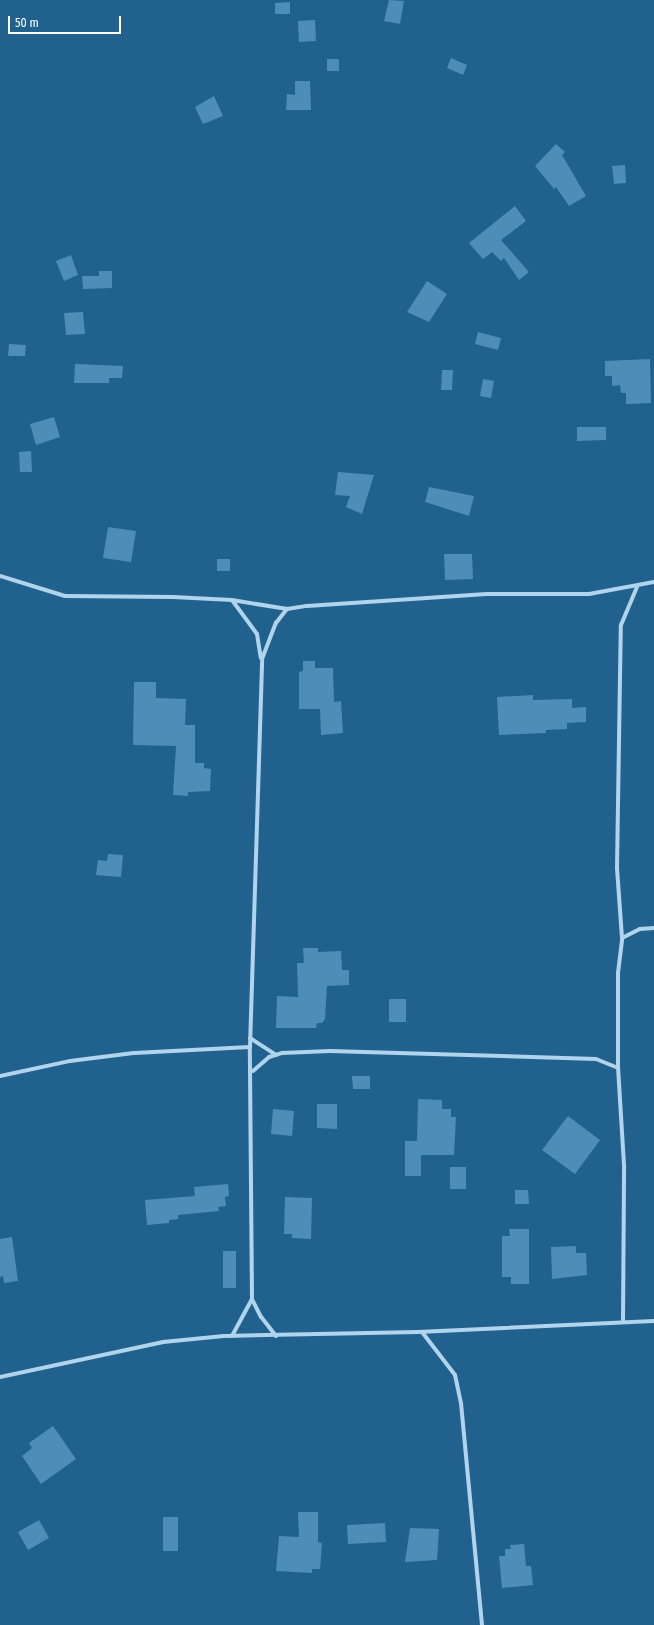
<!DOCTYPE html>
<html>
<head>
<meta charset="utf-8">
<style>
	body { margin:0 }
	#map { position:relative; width:654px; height:1625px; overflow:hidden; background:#21618e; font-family:"Fira Sans Condensed",sans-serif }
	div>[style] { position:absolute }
	.building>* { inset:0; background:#4e8db7 }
	.street>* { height:4px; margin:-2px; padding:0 2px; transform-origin:2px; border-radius:2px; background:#b0d4ec }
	span { translate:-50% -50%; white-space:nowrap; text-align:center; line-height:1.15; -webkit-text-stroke:4px #21618e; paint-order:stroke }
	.scale { position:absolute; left:8px; top:16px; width:113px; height:18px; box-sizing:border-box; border:2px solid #fff; border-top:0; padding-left:5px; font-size:12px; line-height:14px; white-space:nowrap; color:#fff; -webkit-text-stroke:3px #21618e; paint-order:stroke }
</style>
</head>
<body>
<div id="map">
	<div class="building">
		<div style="clip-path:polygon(389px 0,404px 1px,400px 24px,384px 21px)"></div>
		<div style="clip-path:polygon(290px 2px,290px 14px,275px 14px,275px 3px)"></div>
		<div style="clip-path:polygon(315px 20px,316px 41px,299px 42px,298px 21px)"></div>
		<div style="clip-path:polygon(451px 58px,467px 65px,463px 75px,447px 68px)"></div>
		<div style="clip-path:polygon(327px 59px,339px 59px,339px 71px,327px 71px)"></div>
		<div style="clip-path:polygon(295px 81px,310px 81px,311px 110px,286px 110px,287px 94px,295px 95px)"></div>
		<div style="clip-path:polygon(214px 96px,223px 116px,203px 124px,195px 107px)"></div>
		<div style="clip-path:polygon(556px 144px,565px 152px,562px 155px,586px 196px,569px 206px,556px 187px,554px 189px,535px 166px)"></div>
		<div style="clip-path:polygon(625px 165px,626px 183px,614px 184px,612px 166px)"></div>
		<div style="clip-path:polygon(515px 206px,526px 221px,501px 240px,529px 272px,519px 280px,504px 258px,501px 261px,492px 252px,483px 259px,469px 243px)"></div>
		<div style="clip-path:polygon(71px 255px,78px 275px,64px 281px,56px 261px)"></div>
		<div style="clip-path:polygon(99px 271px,112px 271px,112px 288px,83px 289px,82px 276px,99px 276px)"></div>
		<div style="clip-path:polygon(427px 281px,447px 294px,429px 322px,407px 312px)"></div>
		<div style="clip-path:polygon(83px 312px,85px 334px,66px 335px,64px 313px)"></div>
		<div style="clip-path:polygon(478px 332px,501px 338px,498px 350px,475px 344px)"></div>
		<div style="clip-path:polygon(9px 344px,26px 345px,25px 356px,8px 356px)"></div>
		<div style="clip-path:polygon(650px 359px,651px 403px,626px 404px,626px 393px,621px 393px,620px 385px,612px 386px,612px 376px,605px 376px,605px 361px)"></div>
		<div style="clip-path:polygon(75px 364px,123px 366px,122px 378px,109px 378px,109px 383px,74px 383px)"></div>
		<div style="clip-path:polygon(442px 370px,453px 370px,452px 390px,441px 390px)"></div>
		<div style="clip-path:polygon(483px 379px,494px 381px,491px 398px,480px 396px)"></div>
		<div style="clip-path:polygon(54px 417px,60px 437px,36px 445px,30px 424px)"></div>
		<div style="clip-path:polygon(577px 427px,606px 427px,606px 440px,577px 441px)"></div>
		<div style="clip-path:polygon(31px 451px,32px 472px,20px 472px,19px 452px)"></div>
		<div style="clip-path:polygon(338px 472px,374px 475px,362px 514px,346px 507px,350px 496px,335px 495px)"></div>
		<div style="clip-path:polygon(429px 487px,474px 496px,469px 516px,425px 502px)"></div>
		<div style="clip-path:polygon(108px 527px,136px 531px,131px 562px,103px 558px)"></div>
		<div style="clip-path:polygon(444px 554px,472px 554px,473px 579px,445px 580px)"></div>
		<div style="clip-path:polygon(217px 559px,230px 559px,230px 571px,217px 571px)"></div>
		<div style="clip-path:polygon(303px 661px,315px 661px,315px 668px,333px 668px,334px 702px,341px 701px,343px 733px,321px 735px,320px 709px,299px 709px,299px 672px,303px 671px)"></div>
		<div style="clip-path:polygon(134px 682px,156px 682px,156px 698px,186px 699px,185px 725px,195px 725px,195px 763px,204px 763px,204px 768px,211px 769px,210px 791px,188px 792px,188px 796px,173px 795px,176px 746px,133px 745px)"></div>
		<div style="clip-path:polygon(533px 695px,533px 700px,572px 699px,572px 708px,586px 707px,586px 722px,567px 723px,567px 729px,546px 730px,546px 733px,499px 735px,497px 697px)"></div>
		<div style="clip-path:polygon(108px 854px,123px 855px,121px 877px,96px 875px,98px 860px,107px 861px)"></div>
		<div style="clip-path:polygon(303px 948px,318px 948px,318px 952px,341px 951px,342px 970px,349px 970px,349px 985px,327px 986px,325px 1019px,322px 1023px,317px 1023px,316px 1028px,276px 1028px,277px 996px,298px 997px,297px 963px,304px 963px)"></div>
		<div style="clip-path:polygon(389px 999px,406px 999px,406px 1022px,389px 1022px)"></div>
		<div style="clip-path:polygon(352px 1076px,370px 1076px,370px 1089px,353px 1089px)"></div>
		<div style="clip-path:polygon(418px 1099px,442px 1100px,442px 1109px,451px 1109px,451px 1117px,456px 1117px,454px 1155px,421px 1155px,421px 1176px,405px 1176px,405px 1141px,417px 1141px)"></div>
		<div style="clip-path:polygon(317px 1104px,337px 1104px,337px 1129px,317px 1128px)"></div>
		<div style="clip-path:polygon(273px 1109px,294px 1111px,292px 1136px,271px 1134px)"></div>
		<div style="clip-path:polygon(568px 1116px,600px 1140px,575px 1174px,542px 1150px)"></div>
		<div style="clip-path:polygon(450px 1167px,466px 1167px,466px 1189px,450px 1189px)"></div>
		<div style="clip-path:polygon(228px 1184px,229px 1196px,225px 1197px,226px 1206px,218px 1207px,219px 1211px,178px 1215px,178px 1219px,169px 1220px,169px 1223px,147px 1225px,145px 1200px,195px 1196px,194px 1187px)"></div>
		<div style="clip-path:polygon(515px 1190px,528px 1190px,529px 1204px,515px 1204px)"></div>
		<div style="clip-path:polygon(285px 1197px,312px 1198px,311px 1239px,292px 1238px,292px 1234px,284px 1234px)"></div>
		<div style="clip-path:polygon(509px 1229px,529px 1229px,529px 1284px,511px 1284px,511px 1277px,502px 1277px,502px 1236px,510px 1236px)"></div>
		<div style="clip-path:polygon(12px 1237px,18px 1281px,4px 1283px,3px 1276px,0 1277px,0 1239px)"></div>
		<div style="clip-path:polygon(576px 1246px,576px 1253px,586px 1253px,587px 1275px,552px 1279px,551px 1247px)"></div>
		<div style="clip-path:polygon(223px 1251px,236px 1251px,236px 1288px,223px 1288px)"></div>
		<div style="clip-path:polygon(53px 1426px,76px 1459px,41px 1484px,22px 1456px,32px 1448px,29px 1443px)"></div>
		<div style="clip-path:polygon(298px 1512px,318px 1512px,318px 1542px,322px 1543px,320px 1569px,312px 1569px,312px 1573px,276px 1571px,279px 1536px,299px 1537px)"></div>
		<div style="clip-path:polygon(163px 1517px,178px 1517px,178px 1551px,163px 1551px)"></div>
		<div style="clip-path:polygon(39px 1520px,49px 1538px,28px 1550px,18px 1532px)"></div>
		<div style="clip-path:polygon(385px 1523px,386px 1542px,348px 1544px,347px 1525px)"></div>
		<div style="clip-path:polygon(410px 1528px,439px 1529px,437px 1560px,405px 1562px)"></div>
		<div style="clip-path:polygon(524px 1544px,526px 1566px,531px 1566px,533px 1585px,502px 1588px,499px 1556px,505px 1556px,505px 1549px,511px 1549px,510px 1545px)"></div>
	</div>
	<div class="street">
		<div style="left:0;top:576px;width:68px;rotate:17.1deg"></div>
		<div style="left:65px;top:596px;width:108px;rotate:0.5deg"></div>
		<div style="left:173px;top:597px;width:59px;rotate:2.9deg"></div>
		<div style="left:232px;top:600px;width:56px;rotate:9.3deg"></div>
		<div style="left:232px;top:600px;width:42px;rotate:53.7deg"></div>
		<div style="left:257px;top:634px;width:24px;rotate:81deg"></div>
		<div style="left:622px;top:938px;width:70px;rotate:-94.1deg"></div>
		<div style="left:617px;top:868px;width:243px;rotate:-89.1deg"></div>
		<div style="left:621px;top:625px;width:41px;rotate:-67.2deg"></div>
		<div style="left:250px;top:1038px;width:31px;rotate:33deg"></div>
		<div style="left:253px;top:1071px;width:21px;rotate:-41deg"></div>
		<div style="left:269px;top:1057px;width:14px;rotate:-17deg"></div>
		<div style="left:282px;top:1053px;width:48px;rotate:-2.4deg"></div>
		<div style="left:330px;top:1051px;width:266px;rotate:1.7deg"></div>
		<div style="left:596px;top:1059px;width:24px;rotate:22deg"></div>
		<div style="left:0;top:1076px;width:72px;rotate:-12.1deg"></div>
		<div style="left:70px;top:1061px;width:64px;rotate:-7.1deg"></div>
		<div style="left:134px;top:1053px;width:116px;rotate:-3deg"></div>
		<div style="left:623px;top:1321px;width:156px;rotate:-89.6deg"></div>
		<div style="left:624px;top:1165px;width:97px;rotate:-93.5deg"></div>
		<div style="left:618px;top:1068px;width:95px;rotate:-90deg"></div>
		<div style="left:618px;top:973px;width:35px;rotate:-83deg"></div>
		<div style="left:622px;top:938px;width:20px;rotate:-27deg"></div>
		<div style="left:640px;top:929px;width:14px;rotate:-4deg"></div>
		<div style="left:422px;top:1332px;width:54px;rotate:52.5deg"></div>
		<div style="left:455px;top:1375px;width:29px;rotate:78deg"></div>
		<div style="left:461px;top:1403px;width:223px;rotate:84.6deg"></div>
		<div style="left:232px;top:1336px;width:42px;rotate:-61.6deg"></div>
		<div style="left:276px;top:1336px;width:24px;rotate:-128deg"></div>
		<div style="left:261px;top:1317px;width:20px;rotate:-117deg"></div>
		<div style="left:252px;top:1299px;width:252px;rotate:-90.5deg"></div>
		<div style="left:250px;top:1047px;width:388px;rotate:-88.2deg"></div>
		<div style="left:262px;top:659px;width:39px;rotate:-69deg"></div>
		<div style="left:276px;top:623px;width:18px;rotate:-52deg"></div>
		<div style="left:287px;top:609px;width:20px;rotate:-9deg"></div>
		<div style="left:307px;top:606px;width:180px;rotate:-3.8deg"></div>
		<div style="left:487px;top:594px;width:102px"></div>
		<div style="left:589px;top:594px;width:66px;rotate:-10.5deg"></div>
		<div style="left:0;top:1377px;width:167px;rotate:-12.1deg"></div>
		<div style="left:163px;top:1342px;width:61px;rotate:-5.6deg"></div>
		<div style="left:224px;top:1336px;width:194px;rotate:-1.2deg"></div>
		<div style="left:418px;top:1332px;width:236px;rotate:-2.7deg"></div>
	</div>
	<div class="scale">50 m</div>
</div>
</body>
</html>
